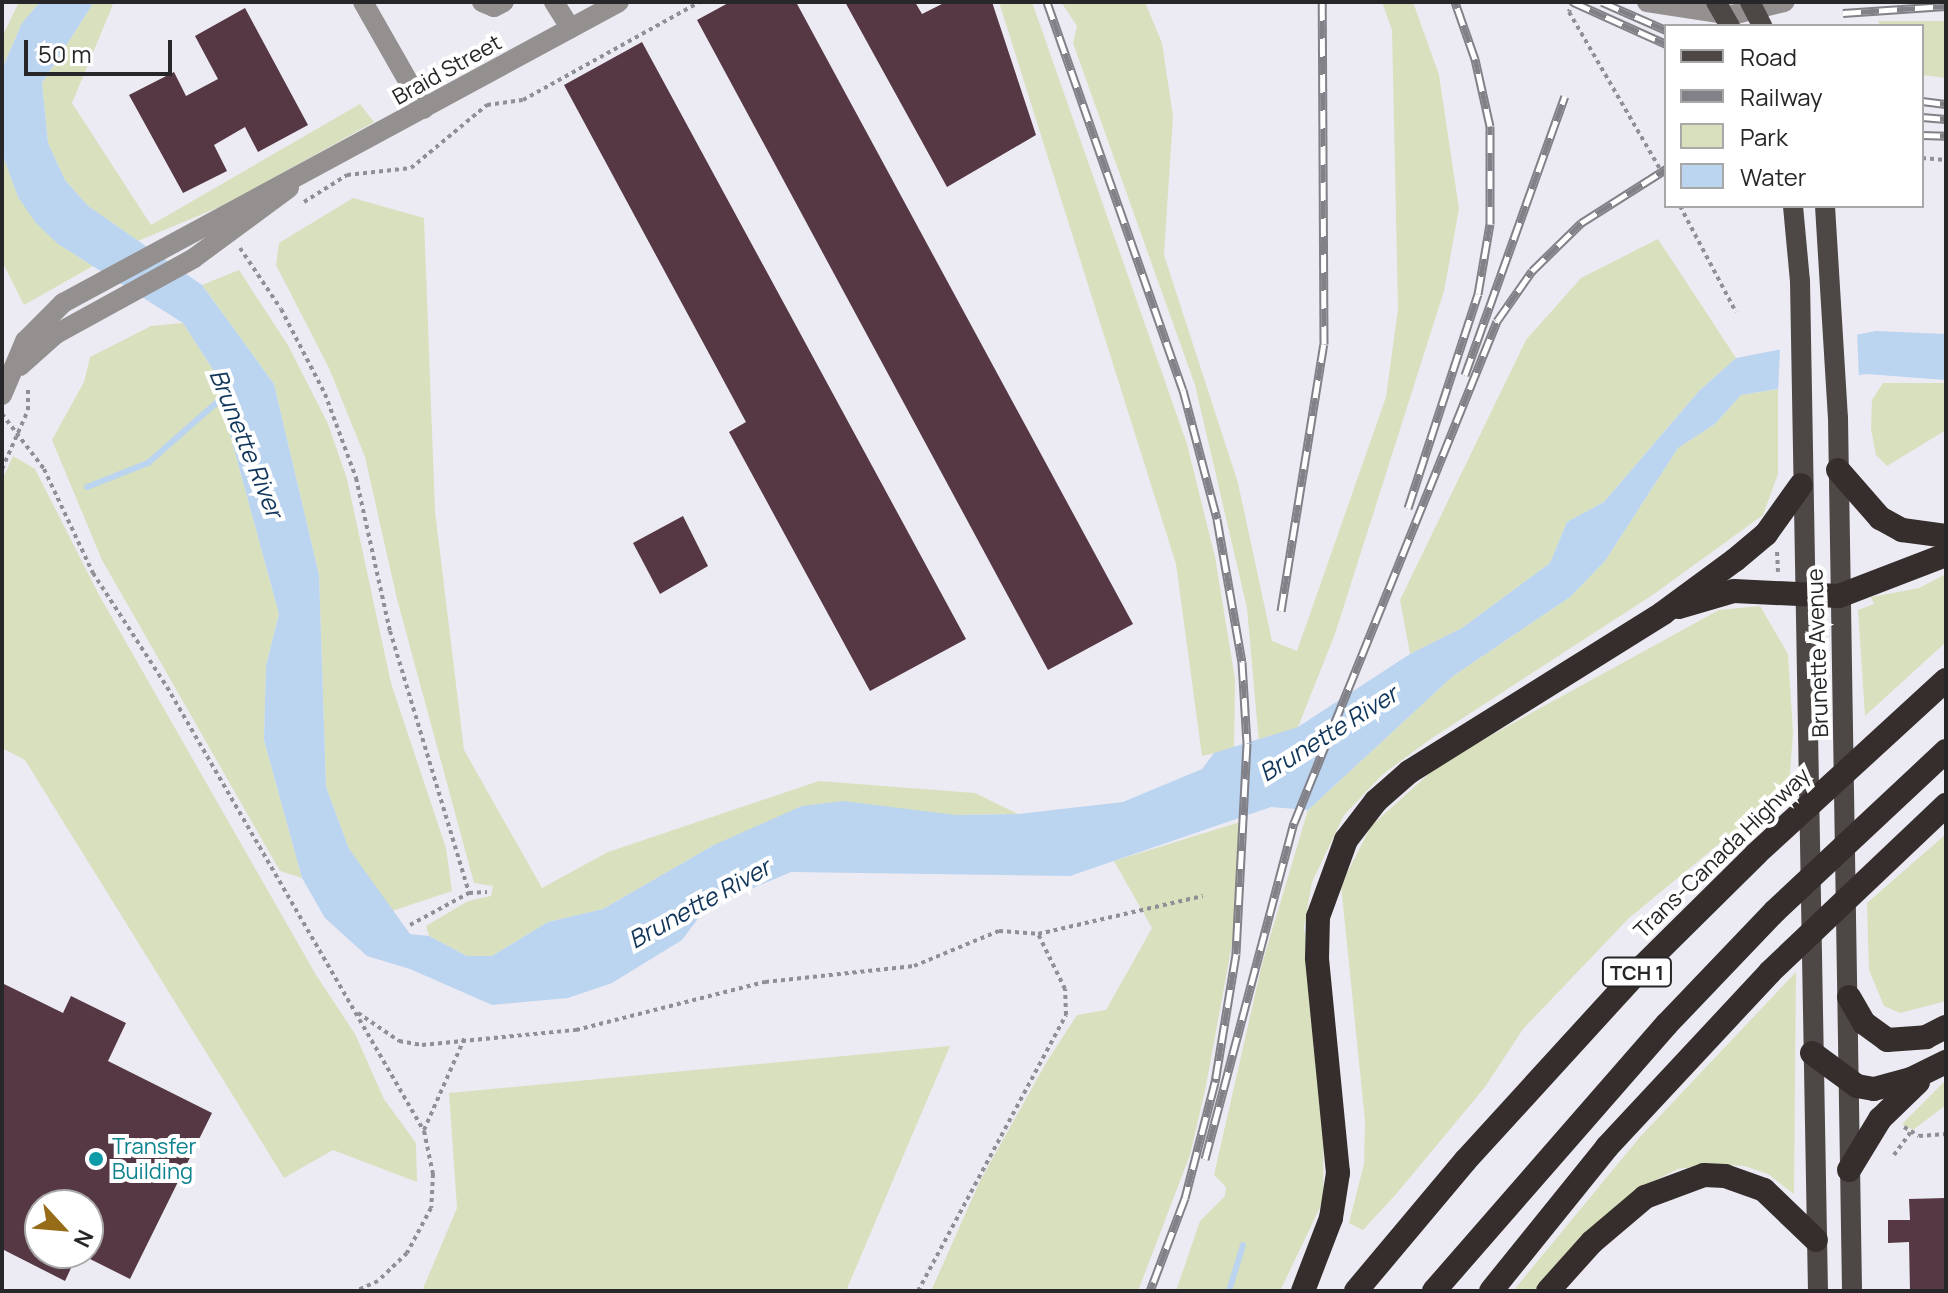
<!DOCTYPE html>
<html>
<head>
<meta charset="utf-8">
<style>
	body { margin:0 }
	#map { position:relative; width:1948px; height:1293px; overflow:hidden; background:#ecebf3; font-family:Manrope,sans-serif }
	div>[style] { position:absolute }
	.green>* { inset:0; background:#d9e0be }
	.water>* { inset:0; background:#bbd4f0 }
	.pier>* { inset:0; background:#ecebf3 }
	.stream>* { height:6px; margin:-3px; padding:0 3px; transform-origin:3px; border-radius:3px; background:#bbd4f0 }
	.building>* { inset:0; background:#563744 }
	.path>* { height:4px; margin-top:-2px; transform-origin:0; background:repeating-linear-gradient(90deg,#908f95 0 4px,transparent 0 8px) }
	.minor>* { height:20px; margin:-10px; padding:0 10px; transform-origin:10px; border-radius:10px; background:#94908f }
	.major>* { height:20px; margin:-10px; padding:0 10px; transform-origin:10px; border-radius:10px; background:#4d4746 }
	.highway>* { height:24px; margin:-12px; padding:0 12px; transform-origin:12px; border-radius:12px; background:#352e2d }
	.rail>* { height:9px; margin-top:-4.5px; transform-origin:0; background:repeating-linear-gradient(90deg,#fff 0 18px,#828187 0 36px); box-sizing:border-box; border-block:2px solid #828187 }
	.dots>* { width:22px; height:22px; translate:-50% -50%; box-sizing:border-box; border:4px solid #fff; border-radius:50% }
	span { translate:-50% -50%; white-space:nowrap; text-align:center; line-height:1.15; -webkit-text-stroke:8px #fff; paint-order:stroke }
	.shield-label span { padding:2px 6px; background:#fff; border:2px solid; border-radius:6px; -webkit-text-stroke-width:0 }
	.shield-label { font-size:20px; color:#272629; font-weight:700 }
	.street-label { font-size:22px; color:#272629 }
	.culture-label { font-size:22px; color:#0d838f }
	.left { translate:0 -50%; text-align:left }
	.water-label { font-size:24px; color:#10355a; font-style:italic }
	.frame { position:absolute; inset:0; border:4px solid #272629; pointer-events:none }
	.legend { position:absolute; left:1664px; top:24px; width:260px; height:184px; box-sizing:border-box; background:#fff; border:2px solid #a9a8a9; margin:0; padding:10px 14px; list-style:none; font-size:24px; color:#272629 }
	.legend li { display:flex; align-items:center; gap:16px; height:40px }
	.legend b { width:40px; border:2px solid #a9a8a9 }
	.north { position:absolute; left:24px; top:1189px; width:80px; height:80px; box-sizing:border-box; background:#fff; border:2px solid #a9a8a9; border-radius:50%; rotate:116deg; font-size:22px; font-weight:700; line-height:32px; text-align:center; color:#272629 }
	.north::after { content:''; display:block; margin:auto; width:28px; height:36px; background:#966c18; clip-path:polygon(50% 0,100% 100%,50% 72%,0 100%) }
	.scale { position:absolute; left:24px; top:40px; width:148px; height:36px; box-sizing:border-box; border:4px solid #272629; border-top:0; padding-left:10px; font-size:24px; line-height:28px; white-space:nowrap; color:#272629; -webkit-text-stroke:6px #fff; paint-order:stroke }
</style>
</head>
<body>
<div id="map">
	<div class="green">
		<div style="clip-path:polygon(19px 2px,40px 2px,22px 23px,2px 69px,2px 37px)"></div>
		<div style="clip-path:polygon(94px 2px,114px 2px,72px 103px,151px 225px,360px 104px,374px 122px,224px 205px,138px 241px,88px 206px,65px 180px,48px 143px,42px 83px)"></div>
		<div style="clip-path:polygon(999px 2px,1032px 2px,1187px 444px,1215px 557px,1235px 679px,1234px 749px,1202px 756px,1176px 564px)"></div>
		<div style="clip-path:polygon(1061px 2px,1145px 2px,1162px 43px,1173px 116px,1164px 255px,1238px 483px,1272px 641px,1297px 651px,1386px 397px,1398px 309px,1392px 30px,1382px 2px,1413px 2px,1439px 75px,1459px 209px,1444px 291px,1335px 634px,1298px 727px,1259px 743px,1247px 608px,1195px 385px,1073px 43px,1077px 26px)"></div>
		<div style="clip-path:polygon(1878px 21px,1946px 21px,1946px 78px,1922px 75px,1922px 26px,1880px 26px)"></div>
		<div style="clip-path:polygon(2px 153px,18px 197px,58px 244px,93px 266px,24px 305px,2px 261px)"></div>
		<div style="clip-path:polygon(353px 198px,424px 218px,435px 511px,464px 750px,542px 888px,608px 852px,819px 781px,975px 793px,1018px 814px,956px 815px,714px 845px,603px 909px,548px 922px,492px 956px,467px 956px,429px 936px,426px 926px,468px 901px,491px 896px,493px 886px,474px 883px,397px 599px,365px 457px,329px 368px,276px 265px,279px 243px)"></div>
		<div style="clip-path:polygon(1658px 239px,1736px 358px,1699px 391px,1604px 502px,1567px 522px,1550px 563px,1462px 628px,1410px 654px,1400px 600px,1526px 340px,1581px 278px)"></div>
		<div style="clip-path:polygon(239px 270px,289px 347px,328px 424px,347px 479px,391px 683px,446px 848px,452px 891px,392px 911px,349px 849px,326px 787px,319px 575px,274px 384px,202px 285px)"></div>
		<div style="clip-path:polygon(183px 323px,212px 368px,279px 614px,266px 666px,264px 740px,302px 878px,280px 871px,102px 560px,52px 440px,84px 382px,90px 357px,151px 326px)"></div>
		<div style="clip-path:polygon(1883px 383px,1946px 383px,1946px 430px,1887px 466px,1876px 455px,1871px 429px,1872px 400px)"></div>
		<div style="clip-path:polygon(1778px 389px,1778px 474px,1763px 515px,1654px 594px,1432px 738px,1383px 774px,1344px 815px,1312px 882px,1304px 927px,1324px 1102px,1323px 1201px,1280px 1291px,1176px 1291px,1200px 1221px,1225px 1196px,1226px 1187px,1214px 1175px,1262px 964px,1308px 810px,1453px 676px,1570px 597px,1605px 561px,1678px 448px,1715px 424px,1741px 395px)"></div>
		<div style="clip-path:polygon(13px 456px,35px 469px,99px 595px,316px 975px,355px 1034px,384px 1099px,416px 1143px,417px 1182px,333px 1150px,284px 1178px,25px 760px,2px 748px,2px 480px)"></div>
		<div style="clip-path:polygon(1946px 574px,1946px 642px,1865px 716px,1858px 610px,1874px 604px,1871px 597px,1919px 588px)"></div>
		<div style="clip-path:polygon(1760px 606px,1788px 654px,1793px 733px,1789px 786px,1628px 919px,1523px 1029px,1485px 1087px,1397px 1193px,1363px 1230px,1349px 1223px,1364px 1164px,1365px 1121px,1341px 885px,1371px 826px,1432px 771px,1475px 744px,1719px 610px)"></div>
		<div style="clip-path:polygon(1240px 822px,1236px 922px,1206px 1086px,1190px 1155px,1138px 1291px,931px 1291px,980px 1181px,1046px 1063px,1077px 1015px,1106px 1010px,1152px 928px,1114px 861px)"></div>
		<div style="clip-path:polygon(1946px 834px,1946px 1001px,1900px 1013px,1884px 1006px,1869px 970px,1867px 903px)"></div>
		<div style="clip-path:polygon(1796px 972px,1794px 1194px,1768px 1174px,1745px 1166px,1711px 1164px,1678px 1169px,1635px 1190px,1533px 1291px,1513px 1291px,1640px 1137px)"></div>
		<div style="clip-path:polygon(950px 1046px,846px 1291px,422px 1291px,457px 1208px,449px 1093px)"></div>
		<div style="clip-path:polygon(1946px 1080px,1946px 1105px,1913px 1130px,1902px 1124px)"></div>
	</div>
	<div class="water">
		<div style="clip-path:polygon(40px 2px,94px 2px,42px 83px,48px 143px,65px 180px,88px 206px,202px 285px,274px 384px,319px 575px,326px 787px,349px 849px,410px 934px,429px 936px,467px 956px,492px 956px,548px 922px,603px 909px,714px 845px,802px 806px,843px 801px,956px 815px,1018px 814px,1123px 802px,1202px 769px,1214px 753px,1298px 727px,1410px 654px,1462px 628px,1550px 563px,1567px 522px,1604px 502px,1699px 391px,1736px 358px,1876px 331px,1946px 334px,1946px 380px,1866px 374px,1741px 395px,1715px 424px,1678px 448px,1605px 561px,1570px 597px,1453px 676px,1308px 810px,1271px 807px,1070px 876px,791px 872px,706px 908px,682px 940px,612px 983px,568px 998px,492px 1005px,410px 969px,367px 956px,325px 918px,302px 878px,264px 740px,266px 666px,279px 614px,212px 368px,183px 323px,58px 244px,36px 223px,18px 197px,2px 153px,2px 69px,22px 23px)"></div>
	</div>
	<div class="pier">
		<div style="clip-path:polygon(1857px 331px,1859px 379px,1778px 393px,1780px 349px)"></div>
	</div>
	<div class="stream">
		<div style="left:87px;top:487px;width:66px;rotate:-21.5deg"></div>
		<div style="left:148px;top:463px;width:103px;rotate:-41.4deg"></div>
		<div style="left:1229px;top:1291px;width:48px;rotate:-73.1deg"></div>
	</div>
	<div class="building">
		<div style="clip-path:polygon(730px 2px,796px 2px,1133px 624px,1048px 670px,697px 20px)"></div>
		<div style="clip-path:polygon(845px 2px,915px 2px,922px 14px,946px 2px,992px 2px,1036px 135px,947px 187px)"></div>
		<div style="clip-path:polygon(245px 8px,308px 125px,258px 152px,245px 127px,214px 145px,227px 171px,183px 193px,129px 95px,174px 72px,186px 96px,218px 79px,195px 36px)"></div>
		<div style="clip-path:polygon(642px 42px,966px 639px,870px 691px,729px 432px,746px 422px,564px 85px)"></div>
		<div style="clip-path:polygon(683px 516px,708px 566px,660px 594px,633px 543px)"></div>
		<div style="clip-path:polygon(2px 983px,63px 1013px,71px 996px,126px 1023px,108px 1061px,212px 1113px,130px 1279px,88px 1258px,88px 1205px,40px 1205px,40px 1253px,78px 1253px,65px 1281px,2px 1249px)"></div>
		<div style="clip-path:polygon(1946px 1198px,1946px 1291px,1910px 1291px,1909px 1242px,1888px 1243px,1888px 1220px,1910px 1220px,1909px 1199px)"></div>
	</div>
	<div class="path">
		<div style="left:1572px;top:2px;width:10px;rotate:107deg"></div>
		<div style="left:1569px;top:12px;width:193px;rotate:59.9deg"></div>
		<div style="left:1922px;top:158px;width:24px;rotate:5deg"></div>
		<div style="left:304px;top:202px;width:51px;rotate:-32.1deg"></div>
		<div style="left:347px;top:175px;width:64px;rotate:-6.2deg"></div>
		<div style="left:411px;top:168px;width:99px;rotate:-39.7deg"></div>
		<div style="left:487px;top:105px;width:36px;rotate:-8deg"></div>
		<div style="left:523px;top:100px;width:202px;rotate:-29deg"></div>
		<div style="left:1680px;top:206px;width:120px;rotate:62.2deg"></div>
		<div style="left:240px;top:248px;width:73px;rotate:56.1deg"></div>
		<div style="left:281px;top:309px;width:96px;rotate:62.6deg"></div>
		<div style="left:325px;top:394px;width:90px;rotate:69.7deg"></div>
		<div style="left:356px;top:478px;width:157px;rotate:77.5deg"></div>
		<div style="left:390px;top:631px;width:274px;rotate:73.2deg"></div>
		<div style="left:2px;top:414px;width:69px;rotate:52.6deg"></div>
		<div style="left:44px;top:469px;width:115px;rotate:64.8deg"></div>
		<div style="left:93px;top:573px;width:136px;rotate:57deg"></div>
		<div style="left:167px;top:687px;width:513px;rotate:59.94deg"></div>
		<div style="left:424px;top:1131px;width:44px;rotate:78.2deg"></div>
		<div style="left:433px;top:1174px;width:34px;rotate:93deg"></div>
		<div style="left:431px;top:1208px;width:51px;rotate:118.1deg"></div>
		<div style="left:407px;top:1253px;width:40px;rotate:136deg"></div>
		<div style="left:378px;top:1281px;width:24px;rotate:156deg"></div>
		<div style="left:2px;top:469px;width:64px;rotate:-66.2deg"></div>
		<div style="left:28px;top:410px;width:22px;rotate:-90deg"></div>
		<div style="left:1777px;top:552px;width:20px;rotate:87deg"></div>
		<div style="left:410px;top:925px;width:67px;rotate:-28.5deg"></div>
		<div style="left:469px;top:893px;width:18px;rotate:-3deg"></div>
		<div style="left:358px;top:1013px;width:50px;rotate:34.3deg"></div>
		<div style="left:399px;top:1041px;width:23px;rotate:10deg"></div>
		<div style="left:422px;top:1045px;width:155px;rotate:-5.6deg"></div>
		<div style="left:576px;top:1030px;width:195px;rotate:-14.3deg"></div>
		<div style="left:765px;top:982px;width:150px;rotate:-6.1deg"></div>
		<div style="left:914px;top:966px;width:92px;rotate:-22.4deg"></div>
		<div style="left:999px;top:931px;width:39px;rotate:4deg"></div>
		<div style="left:1038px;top:934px;width:169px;rotate:-13deg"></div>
		<div style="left:1904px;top:1127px;width:17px;rotate:31deg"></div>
		<div style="left:1919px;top:1136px;width:27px;rotate:-4deg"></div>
		<div style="left:424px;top:1130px;width:102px;rotate:-66.2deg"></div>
		<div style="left:1894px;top:1155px;width:29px;rotate:-54deg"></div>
		<div style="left:918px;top:1291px;width:313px;rotate:-61.8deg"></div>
		<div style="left:1066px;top:1015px;width:26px;rotate:-92deg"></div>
		<div style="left:1065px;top:989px;width:61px;rotate:-116.1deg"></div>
	</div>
	<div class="minor">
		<div style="left:363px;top:2px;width:123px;rotate:60.3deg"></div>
		<div style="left:482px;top:2px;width:13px;rotate:23deg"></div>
		<div style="left:494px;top:7px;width:11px;rotate:-27deg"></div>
		<div style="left:554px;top:2px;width:31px;rotate:58deg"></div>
		<div style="left:1647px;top:2px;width:86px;rotate:8.7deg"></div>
		<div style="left:1732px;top:15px;width:54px;rotate:-14deg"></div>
		<div style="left:20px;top:366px;width:48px;rotate:-41.6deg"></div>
		<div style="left:56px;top:334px;width:158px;rotate:-28.8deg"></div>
		<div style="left:194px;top:258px;width:118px;rotate:-36.4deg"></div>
		<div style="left:2px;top:395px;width:59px;rotate:-66.9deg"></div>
		<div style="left:25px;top:341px;width:54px;rotate:-45deg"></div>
		<div style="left:63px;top:303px;width:632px;rotate:-28.43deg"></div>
	</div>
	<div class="major">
		<div style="left:1716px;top:2px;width:28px;rotate:60deg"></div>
		<div style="left:1750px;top:2px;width:27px;rotate:63deg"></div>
		<div style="left:1793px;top:206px;width:75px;rotate:84.7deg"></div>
		<div style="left:1800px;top:281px;width:1010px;rotate:88.98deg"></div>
		<div style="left:1825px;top:206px;width:212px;rotate:86.5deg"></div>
		<div style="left:1838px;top:418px;width:873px;rotate:89.08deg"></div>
	</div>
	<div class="highway">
		<div style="left:1838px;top:470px;width:64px;rotate:48.8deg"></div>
		<div style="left:1880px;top:518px;width:25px;rotate:29deg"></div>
		<div style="left:1902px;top:530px;width:44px;rotate:7.8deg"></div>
		<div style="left:1679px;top:607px;width:57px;rotate:-16.2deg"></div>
		<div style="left:1734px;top:591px;width:105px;rotate:2.7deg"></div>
		<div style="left:1839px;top:596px;width:115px;rotate:-21deg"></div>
		<div style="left:1849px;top:997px;width:30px;rotate:60deg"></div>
		<div style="left:1864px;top:1023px;width:29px;rotate:36deg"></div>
		<div style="left:1887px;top:1040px;width:39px;rotate:-4deg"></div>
		<div style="left:1926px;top:1037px;width:22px;rotate:-27deg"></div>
		<div style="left:1812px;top:1053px;width:56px;rotate:36.3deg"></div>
		<div style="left:1857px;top:1086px;width:17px;rotate:10deg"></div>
		<div style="left:1874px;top:1089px;width:38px;rotate:-15deg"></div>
		<div style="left:1911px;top:1079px;width:39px;rotate:-26deg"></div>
		<div style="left:1849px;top:1170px;width:60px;rotate:-58.7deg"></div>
		<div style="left:1880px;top:1119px;width:53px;rotate:-44.2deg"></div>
		<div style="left:1303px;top:1291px;width:78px;rotate:-69deg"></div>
		<div style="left:1331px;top:1218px;width:46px;rotate:-81.2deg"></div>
		<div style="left:1338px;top:1173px;width:216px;rotate:-95.6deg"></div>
		<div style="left:1317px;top:958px;width:41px;rotate:-88.6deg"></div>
		<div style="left:1318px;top:917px;width:82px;rotate:-70deg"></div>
		<div style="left:1346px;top:840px;width:49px;rotate:-52.4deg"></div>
		<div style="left:1376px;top:801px;width:44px;rotate:-41.3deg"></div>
		<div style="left:1409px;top:772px;width:300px;rotate:-32deg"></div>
		<div style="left:1663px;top:613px;width:89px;rotate:-36.4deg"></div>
		<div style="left:1735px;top:560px;width:40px;rotate:-40deg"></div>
		<div style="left:1766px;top:534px;width:60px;rotate:-54.5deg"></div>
		<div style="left:1356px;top:1291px;width:170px;rotate:-50deg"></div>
		<div style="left:1465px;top:1161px;width:264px;rotate:-47.6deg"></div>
		<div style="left:1643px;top:966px;width:159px;rotate:-44.7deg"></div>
		<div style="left:1756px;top:854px;width:258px;rotate:-42.5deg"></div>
		<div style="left:1434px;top:1291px;width:354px;rotate:-48.9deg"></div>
		<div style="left:1667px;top:1024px;width:156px;rotate:-46.3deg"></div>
		<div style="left:1775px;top:911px;width:234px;rotate:-43.1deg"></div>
		<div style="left:1491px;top:1291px;width:185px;rotate:-51.1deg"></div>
		<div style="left:1607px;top:1147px;width:239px;rotate:-47deg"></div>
		<div style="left:1770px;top:972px;width:243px;rotate:-43.5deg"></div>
		<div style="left:1548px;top:1291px;width:66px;rotate:-48.1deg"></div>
		<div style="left:1592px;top:1242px;width:70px;rotate:-40.3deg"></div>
		<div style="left:1645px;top:1197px;width:63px;rotate:-20.4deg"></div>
		<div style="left:1704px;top:1175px;width:21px;rotate:3deg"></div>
		<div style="left:1725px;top:1176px;width:41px;rotate:19.7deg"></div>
		<div style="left:1764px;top:1190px;width:72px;rotate:43.9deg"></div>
	</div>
	<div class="rail">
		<div style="left:1047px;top:2px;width:411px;rotate:70.7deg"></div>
		<div style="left:1183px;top:390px;width:133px;rotate:75.2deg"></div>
		<div style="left:1217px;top:519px;width:145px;rotate:80.1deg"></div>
		<div style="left:1242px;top:662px;width:81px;rotate:86.5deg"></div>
		<div style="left:1247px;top:743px;width:211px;rotate:93deg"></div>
		<div style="left:1236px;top:954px;width:130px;rotate:99.3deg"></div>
		<div style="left:1215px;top:1082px;width:120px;rotate:104.5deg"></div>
		<div style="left:1185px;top:1198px;width:99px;rotate:110.6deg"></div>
		<div style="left:1573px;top:2px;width:102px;rotate:24.3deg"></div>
		<div style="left:1602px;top:2px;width:70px;rotate:23.6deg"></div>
		<div style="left:1843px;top:13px;width:103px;rotate:-3.9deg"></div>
		<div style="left:1922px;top:101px;width:24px;rotate:7deg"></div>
		<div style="left:1922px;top:117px;width:24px;rotate:5deg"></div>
		<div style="left:1922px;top:135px;width:24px;rotate:2deg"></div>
		<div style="left:1465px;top:375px;width:296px;rotate:-70.3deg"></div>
		<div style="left:1408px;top:508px;width:225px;rotate:-71.9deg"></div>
		<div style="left:1478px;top:294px;width:71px;rotate:-80.3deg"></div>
		<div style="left:1490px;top:224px;width:98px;rotate:-90deg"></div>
		<div style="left:1490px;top:126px;width:69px;rotate:-102.6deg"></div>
		<div style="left:1475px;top:59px;width:60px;rotate:-109.3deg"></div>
		<div style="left:1281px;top:611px;width:270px;rotate:-80.9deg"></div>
		<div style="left:1324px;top:344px;width:342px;rotate:-90.3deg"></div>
		<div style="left:1205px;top:1159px;width:348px;rotate:-75.2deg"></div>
		<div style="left:1294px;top:823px;width:541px;rotate:-67.98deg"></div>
		<div style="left:1497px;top:321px;width:61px;rotate:-55deg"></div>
		<div style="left:1532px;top:271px;width:69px;rotate:-44.4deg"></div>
		<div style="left:1581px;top:223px;width:101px;rotate:-32.4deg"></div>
	</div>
	<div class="dots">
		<div style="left:96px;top:1159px;background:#0f9aa8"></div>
	</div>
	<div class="shield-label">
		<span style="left:1637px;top:972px">TCH 1</span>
	</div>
	<div class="street-label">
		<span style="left:447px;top:70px;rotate:-29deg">Braid Street</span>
		<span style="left:1818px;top:653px;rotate:-92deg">Brunette Avenue</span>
		<span style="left:1722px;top:853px;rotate:-44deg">Trans-Canada Highway</span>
	</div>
	<div class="culture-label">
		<span class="left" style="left:112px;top:1159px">Transfer<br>Building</span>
	</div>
	<div class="water-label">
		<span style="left:247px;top:443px;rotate:68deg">Brunette River</span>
		<span style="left:1328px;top:733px;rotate:-32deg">Brunette River</span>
		<span style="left:699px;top:903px;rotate:-29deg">Brunette River</span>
	</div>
	<div class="frame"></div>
	<ul class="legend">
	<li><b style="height:10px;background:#4d4746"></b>Road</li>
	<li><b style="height:10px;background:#828187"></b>Railway</li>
	<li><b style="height:22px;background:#d9e0be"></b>Park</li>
	<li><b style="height:22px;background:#bbd4f0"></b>Water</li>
	</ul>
	<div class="north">N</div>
	<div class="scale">50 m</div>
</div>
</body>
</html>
